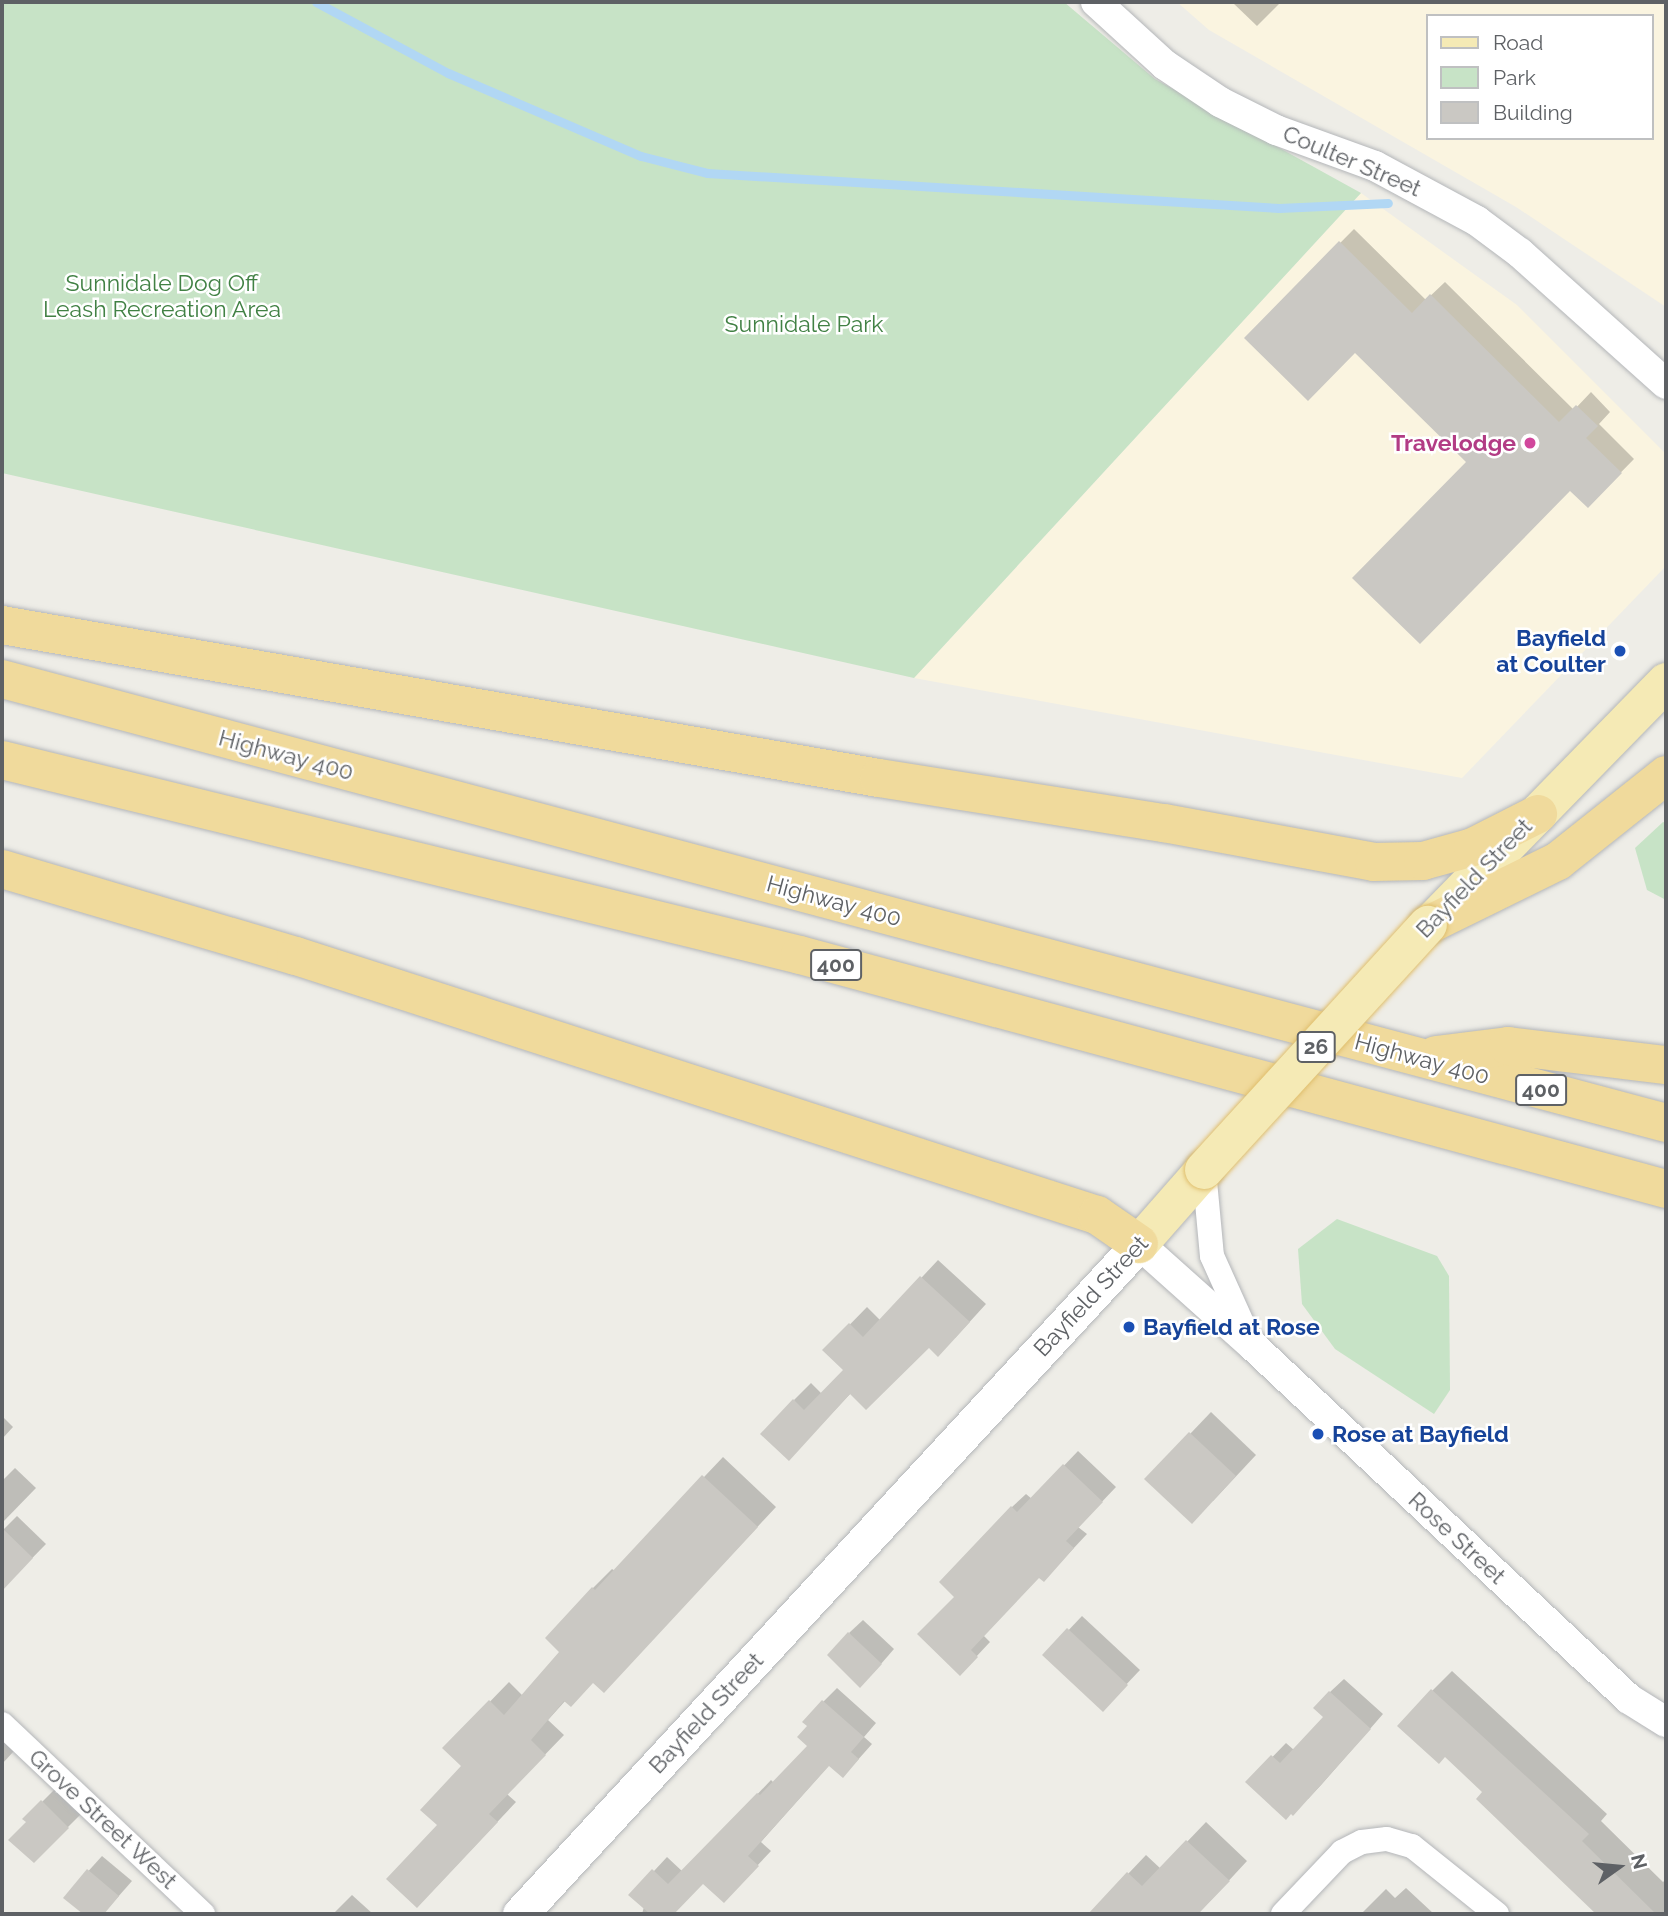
<!DOCTYPE html>
<html>
<head>
<meta charset="utf-8">
<style>
	body { margin:0 }
	#map { position:relative; width:1668px; height:1916px; overflow:hidden; background:#eeede7; font-family:Raleway,sans-serif }
	div>[style] { position:absolute }
	.commercial>* { inset:0; background:#faf4e0 }
	.green>* { inset:0; background:#c7e3c6 }
	.shadow>* { inset:0; background:#0003 }
	.stream>* { height:9px; margin:-4.5px; padding:0 4.5px; transform-origin:4.5px; border-radius:4.5px; background:#b1d7f4 }
	.building>* { inset:0; background:#cac8c3 }
	.roads { filter:drop-shadow(0 0 2px #b4b6b9) drop-shadow(0 0 2px #b4b6b9) }
	.minor>* { height:24px; margin:-12px; padding:0 12px; transform-origin:12px; border-radius:12px; background:#fff }
	.tertiary>* { height:30px; margin:-15px; padding:0 15px; transform-origin:15px; border-radius:15px; background:#fff }
	.secondary>* { height:35px; margin:-17.5px; padding:0 17.5px; transform-origin:17.5px; border-radius:17.5px; background:#fff }
	.primary>* { height:38px; margin:-19px; padding:0 19px; transform-origin:19px; border-radius:19px; background:#f5eab5 }
	.motorway>* { height:38px; margin:-19px; padding:0 19px; transform-origin:19px; border-radius:19px; background:#f0da9c }
	.bridges { filter:drop-shadow(0 0 2px #e0bf6e) drop-shadow(0 0 2px #e0bf6e) }
	.primary-bridge>* { height:38px; margin:-19px; padding:0 19px; transform-origin:19px; border-radius:19px; background:#f5eab5 }
	.dots>* { width:19px; height:19px; translate:-50% -50%; box-sizing:border-box; border:4px solid #fff; border-radius:50% }
	span { translate:-50% -50%; white-space:nowrap; text-align:center; line-height:1.15; -webkit-text-stroke:5px #fff; paint-order:stroke }
	.shield-label span { padding:2px 5px; background:#fff; border:2px solid; border-radius:5px; -webkit-text-stroke-width:0 }
	.shield-label { font-size:21px; color:#5e6165; font-weight:700 }
	.street-label { font-size:23px; color:#5e6165 }
	.park-label { font-size:23px; color:#418144 }
	.hotel-label { font-size:23px; color:#b23c85; font-weight:700 }
	.right { translate:-100% -50%; text-align:right }
	.transit-label { font-size:23px; color:#164399; font-weight:700 }
	.left { translate:0 -50%; text-align:left }
	.frame { position:absolute; inset:0; border:4px solid #5e6165; pointer-events:none }
	.legend { position:absolute; left:1426px; top:14px; width:228px; height:126px; box-sizing:border-box; background:#fff; border:2px solid #bfc0c1; margin:0; padding:9px 12px; list-style:none; font-size:21px; color:#5e6165 }
	.legend li { display:flex; align-items:center; gap:14px; height:35px }
	.legend b { width:35px; border:2px solid #bfc0c1 }
	.north { position:absolute; left:1584px; top:1832px; width:70px; height:70px; -webkit-text-stroke:5px #fff; paint-order:stroke; rotate:75deg; font-size:19px; font-weight:700; line-height:28px; text-align:center; color:#5e6165 }
	.north::after { content:''; display:block; margin:auto; width:24px; height:32px; background:#5e6165; clip-path:polygon(50% 0,100% 100%,50% 72%,0 100%) }
</style>
</head>
<body>
<div id="map">
	<div class="commercial">
		<div style="clip-path:polygon(evenodd,1177px 2px,1666px 2px,1666px 307px,1516px 207px,1209px 30px,1177px 2px,1428px 16px,1652px 16px,1652px 138px,1428px 138px,1428px 16px)"></div>
		<div style="clip-path:polygon(1361px 193px,1517px 305px,1666px 454px,1666px 566px,1462px 778px,914px 678px)"></div>
	</div>
	<div class="green">
		<div style="clip-path:polygon(2px 2px,1064px 2px,1155px 79px,1361px 193px,914px 678px,2px 473px)"></div>
		<div style="clip-path:polygon(1663px 822px,1666px 823px,1666px 900px,1647px 890px,1635px 848px)"></div>
		<div style="clip-path:polygon(1337px 1219px,1437px 1256px,1449px 1276px,1450px 1390px,1434px 1414px,1335px 1349px,1302px 1304px,1298px 1249px)"></div>
	</div>
	<div class="shadow">
		<div style="clip-path:polygon(1232px 2px,1281px 2px,1257px 26px)"></div>
		<div style="clip-path:polygon(1354px 229px,1426px 300px,1445px 282px,1574px 410px,1591px 392px,1610px 412px,1599px 424px,1634px 459px,1588px 506px,1570px 488px,1468px 462px,1355px 351px,1246px 338px)"></div>
		<div style="clip-path:polygon(938px 1260px,986px 1304px,955px 1338px,929px 1345px,851px 1393px,805px 1442px,794px 1400px,811px 1383px,822px 1394px,846px 1370px,825px 1350px,867px 1307px,881px 1321px)"></div>
		<div style="clip-path:polygon(1211px 1412px,1256px 1455px,1213px 1501px,1147px 1479px)"></div>
		<div style="clip-path:polygon(2px 1416px,13px 1427px,2px 1439px)"></div>
		<div style="clip-path:polygon(1078px 1451px,1116px 1487px,1078px 1527px,1087px 1534px,1057px 1566px,1039px 1576px,983px 1635px,990px 1642px,960px 1674px,957px 1597px,1012px 1507px,1026px 1494px,1032px 1499px)"></div>
		<div style="clip-path:polygon(723px 1457px,776px 1507px,623px 1671px,594px 1681px,566px 1700px,548px 1720px,564px 1735px,507px 1794px,516px 1802px,436px 1887px,440px 1825px,463px 1766px,445px 1748px,509px 1682px,523px 1696px,562px 1652px,593px 1588px,612px 1569px,615px 1571px)"></div>
		<div style="clip-path:polygon(15px 1468px,36px 1488px,2px 1523px,2px 1481px)"></div>
		<div style="clip-path:polygon(17px 1516px,46px 1544px,2px 1589px,2px 1531px)"></div>
		<div style="clip-path:polygon(1082px 1616px,1140px 1670px,1103px 1709px,1045px 1655px)"></div>
		<div style="clip-path:polygon(863px 1620px,894px 1649px,874px 1672px,849px 1633px)"></div>
		<div style="clip-path:polygon(1452px 1671px,1607px 1814px,1601px 1821px,1663px 1882px,1666px 1879px,1666px 1914px,1598px 1914px,1479px 1799px,1485px 1792px,1432px 1691px)"></div>
		<div style="clip-path:polygon(1344px 1679px,1383px 1714px,1322px 1784px,1308px 1799px,1248px 1782px,1286px 1743px,1294px 1750px,1325px 1717px,1330px 1692px)"></div>
		<div style="clip-path:polygon(837px 1688px,876px 1723px,864px 1737px,872px 1744px,856px 1762px,830px 1764px,761px 1842px,771px 1851px,737px 1887px,703px 1882px,673px 1914px,642px 1914px,654px 1871px,667px 1857px,683px 1872px,771px 1780px,774px 1783px,809px 1746px,809px 1726px,823px 1702px)"></div>
		<div style="clip-path:polygon(2px 1739px,14px 1751px,2px 1764px)"></div>
		<div style="clip-path:polygon(56px 1788px,81px 1814px,34px 1861px,28px 1822px,25px 1819px)"></div>
		<div style="clip-path:polygon(1206px 1822px,1247px 1861px,1198px 1914px,1090px 1914px,1146px 1855px,1161px 1869px)"></div>
		<div style="clip-path:polygon(102px 1856px,132px 1881px,103px 1914px,85px 1914px,65px 1897px)"></div>
		<div style="clip-path:polygon(1406px 1888px,1434px 1914px,1361px 1914px,1386px 1889px,1395px 1898px)"></div>
		<div style="clip-path:polygon(352px 1895px,373px 1914px,333px 1914px)"></div>
	</div>
	<div class="stream">
		<div style="left:316px;top:2px;width:150px;rotate:28.3deg"></div>
		<div style="left:448px;top:73px;width:210px;rotate:23.3deg"></div>
		<div style="left:641px;top:156px;width:68px;rotate:14.4deg"></div>
		<div style="left:707px;top:173px;width:573px;rotate:3.5deg"></div>
		<div style="left:1279px;top:208px;width:109px;rotate:-2.6deg"></div>
	</div>
	<div class="building">
		<div style="clip-path:polygon(1339px 241px,1412px 313px,1430px 294px,1559px 422px,1576px 405px,1598px 426px,1586px 438px,1622px 473px,1588px 508px,1570px 491px,1420px 644px,1352px 578px,1466px 462px,1355px 353px,1308px 401px,1244px 338px)"></div>
		<div style="clip-path:polygon(920px 1276px,970px 1322px,938px 1357px,929px 1348px,866px 1410px,850px 1394px,789px 1461px,760px 1434px,793px 1399px,804px 1410px,843px 1370px,822px 1350px,849px 1323px,863px 1337px)"></div>
		<div style="clip-path:polygon(1189px 1432px,1236px 1476px,1192px 1524px,1144px 1479px)"></div>
		<div style="clip-path:polygon(1063px 1464px,1103px 1502px,1066px 1541px,1074px 1548px,1044px 1582px,1039px 1578px,971px 1650px,978px 1657px,960px 1676px,917px 1634px,954px 1597px,939px 1582px,1011px 1506px,1017px 1512px)"></div>
		<div style="clip-path:polygon(702px 1475px,758px 1527px,604px 1693px,593px 1683px,571px 1707px,564px 1701px,531px 1740px,546px 1755px,489px 1814px,498px 1822px,417px 1908px,386px 1879px,437px 1825px,420px 1810px,461px 1766px,442px 1748px,489px 1700px,504px 1715px,559px 1652px,545px 1638px,592px 1587px,595px 1590px)"></div>
		<div style="clip-path:polygon(2px 1528px,33px 1558px,2px 1591px)"></div>
		<div style="clip-path:polygon(1067px 1628px,1128px 1685px,1103px 1712px,1042px 1655px)"></div>
		<div style="clip-path:polygon(848px 1632px,882px 1664px,860px 1688px,827px 1655px)"></div>
		<div style="clip-path:polygon(1431px 1689px,1589px 1834px,1582px 1841px,1656px 1914px,1596px 1914px,1476px 1799px,1482px 1792px,1445px 1757px,1439px 1764px,1397px 1726px)"></div>
		<div style="clip-path:polygon(1329px 1691px,1371px 1729px,1293px 1816px,1291px 1814px,1286px 1820px,1245px 1782px,1271px 1755px,1280px 1763px,1323px 1717px,1313px 1708px)"></div>
		<div style="clip-path:polygon(822px 1700px,864px 1737px,851px 1752px,859px 1759px,843px 1778px,829px 1766px,748px 1856px,759px 1866px,724px 1903px,703px 1884px,674px 1914px,650px 1914px,628px 1895px,652px 1869px,668px 1884px,757px 1793px,760px 1795px,807px 1746px,797px 1737px,807px 1726px,802px 1722px)"></div>
		<div style="clip-path:polygon(41px 1800px,69px 1828px,34px 1863px,8px 1840px,26px 1822px,22px 1819px)"></div>
		<div style="clip-path:polygon(1186px 1840px,1230px 1881px,1198px 1914px,1088px 1914px,1127px 1872px,1142px 1886px)"></div>
		<div style="clip-path:polygon(87px 1869px,119px 1896px,104px 1914px,83px 1914px,63px 1898px)"></div>
	</div>
	<div class="roads">
		<div class="minor">
			<div style="left:1204px;top:1170px;width:86px;rotate:84.7deg"></div>
			<div style="left:1212px;top:1256px;width:88px;rotate:65.8deg"></div>
			<div style="left:2px;top:1724px;width:277px;rotate:43.4deg"></div>
			<div style="left:1283px;top:1914px;width:86px;rotate:-46.4deg"></div>
			<div style="left:1342px;top:1852px;width:22px;rotate:-27deg"></div>
			<div style="left:1362px;top:1842px;width:25px;rotate:-7deg"></div>
			<div style="left:1387px;top:1839px;width:26px;rotate:16deg"></div>
			<div style="left:1412px;top:1846px;width:109px;rotate:38.7deg"></div>
		</div>
		<div class="tertiary">
			<div style="left:1096px;top:2px;width:93px;rotate:42.4deg"></div>
			<div style="left:1165px;top:65px;width:66px;rotate:33.9deg"></div>
			<div style="left:1220px;top:102px;width:63px;rotate:26.6deg"></div>
			<div style="left:1276px;top:130px;width:105px;rotate:20deg"></div>
			<div style="left:1375px;top:166px;width:116px;rotate:28.3deg"></div>
			<div style="left:1477px;top:221px;width:54px;rotate:36.7deg"></div>
			<div style="left:1520px;top:253px;width:196px;rotate:41.9deg"></div>
			<div style="left:1139px;top:1244px;width:153px;rotate:41.8deg"></div>
			<div style="left:1253px;top:1346px;width:516px;rotate:43.19deg"></div>
			<div style="left:1629px;top:1699px;width:44px;rotate:31.9deg"></div>
		</div>
		<div class="secondary">
			<div style="left:520px;top:1914px;width:912px;rotate:-47.27deg"></div>
		</div>
		<div class="primary">
			<div style="left:1433px;top:921px;width:334px;rotate:-45.7deg"></div>
			<div style="left:1139px;top:1244px;width:98px;rotate:-48.7deg"></div>
		</div>
		<div class="motorway">
			<div style="left:2px;top:625px;width:890px;rotate:9.9deg"></div>
			<div style="left:879px;top:778px;width:289px;rotate:9deg"></div>
			<div style="left:1164px;top:823px;width:214px;rotate:10.5deg"></div>
			<div style="left:1374px;top:862px;width:49px;rotate:-1.2deg"></div>
			<div style="left:1423px;top:861px;width:52px;rotate:-15.6deg"></div>
			<div style="left:1473px;top:847px;width:73px;rotate:-26.9deg"></div>
			<div style="left:2px;top:679px;width:1722px;rotate:14.94deg"></div>
			<div style="left:2px;top:760px;width:821px;rotate:13.73deg"></div>
			<div style="left:800px;top:955px;width:897px;rotate:15.12deg"></div>
			<div style="left:2px;top:869px;width:307px;rotate:16.5deg"></div>
			<div style="left:296px;top:956px;width:842px;rotate:17.92deg"></div>
			<div style="left:1097px;top:1215px;width:51px;rotate:34.6deg"></div>
			<div style="left:1428px;top:925px;width:145px;rotate:-26.2deg"></div>
			<div style="left:1558px;top:861px;width:138px;rotate:-38.5deg"></div>
			<div style="left:1436px;top:1055px;width:73px;rotate:-7.1deg"></div>
			<div style="left:1508px;top:1046px;width:159px;rotate:6.9deg"></div>
		</div>
	</div>
	<div class="bridges">
		<div class="primary-bridge">
			<div style="left:1204px;top:1170px;width:332px;rotate:-47.6deg"></div>
		</div>
	</div>
	<div class="dots">
		<div style="left:1530px;top:443px;background:#d1479c"></div>
		<div style="left:1620px;top:651px;background:#1a4fb4"></div>
		<div style="left:1129px;top:1327px;background:#1a4fb4"></div>
		<div style="left:1318px;top:1434px;background:#1a4fb4"></div>
	</div>
	<div class="shield-label">
		<span style="left:836px;top:965px">400</span>
		<span style="left:1316px;top:1047px">26</span>
		<span style="left:1541px;top:1090px">400</span>
	</div>
	<div class="street-label">
		<span style="left:1352px;top:161px;rotate:23deg">Coulter Street</span>
		<span style="left:286px;top:755px;rotate:15deg">Highway 400</span>
		<span style="left:1474px;top:878px;rotate:-46deg">Bayfield Street</span>
		<span style="left:834px;top:901px;rotate:15deg">Highway 400</span>
		<span style="left:1422px;top:1059px;rotate:15deg">Highway 400</span>
		<span style="left:1091px;top:1296px;rotate:-47deg">Bayfield Street</span>
		<span style="left:1457px;top:1538px;rotate:43deg">Rose Street</span>
		<span style="left:706px;top:1713px;rotate:-47deg">Bayfield Street</span>
		<span style="left:103px;top:1819px;rotate:43deg">Grove Street West</span>
	</div>
	<div class="park-label">
		<span style="left:162px;top:296px">Sunnidale Dog Off<br>Leash Recreation Area</span>
		<span style="left:804px;top:324px">Sunnidale Park</span>
	</div>
	<div class="hotel-label">
		<span class="right" style="left:1516px;top:443px">Travelodge</span>
	</div>
	<div class="transit-label">
		<span class="right" style="left:1606px;top:651px">Bayfield<br>at Coulter</span>
		<span class="left" style="left:1143px;top:1327px">Bayfield at Rose</span>
		<span class="left" style="left:1332px;top:1434px">Rose at Bayfield</span>
	</div>
	<div class="frame"></div>
	<ul class="legend">
	<li><b style="height:9px;background:#f5eab5"></b>Road</li>
	<li><b style="height:19px;background:#c7e3c6"></b>Park</li>
	<li><b style="height:19px;background:#cac8c3"></b>Building</li>
	</ul>
	<div class="north">N</div>
</div>
</body>
</html>
